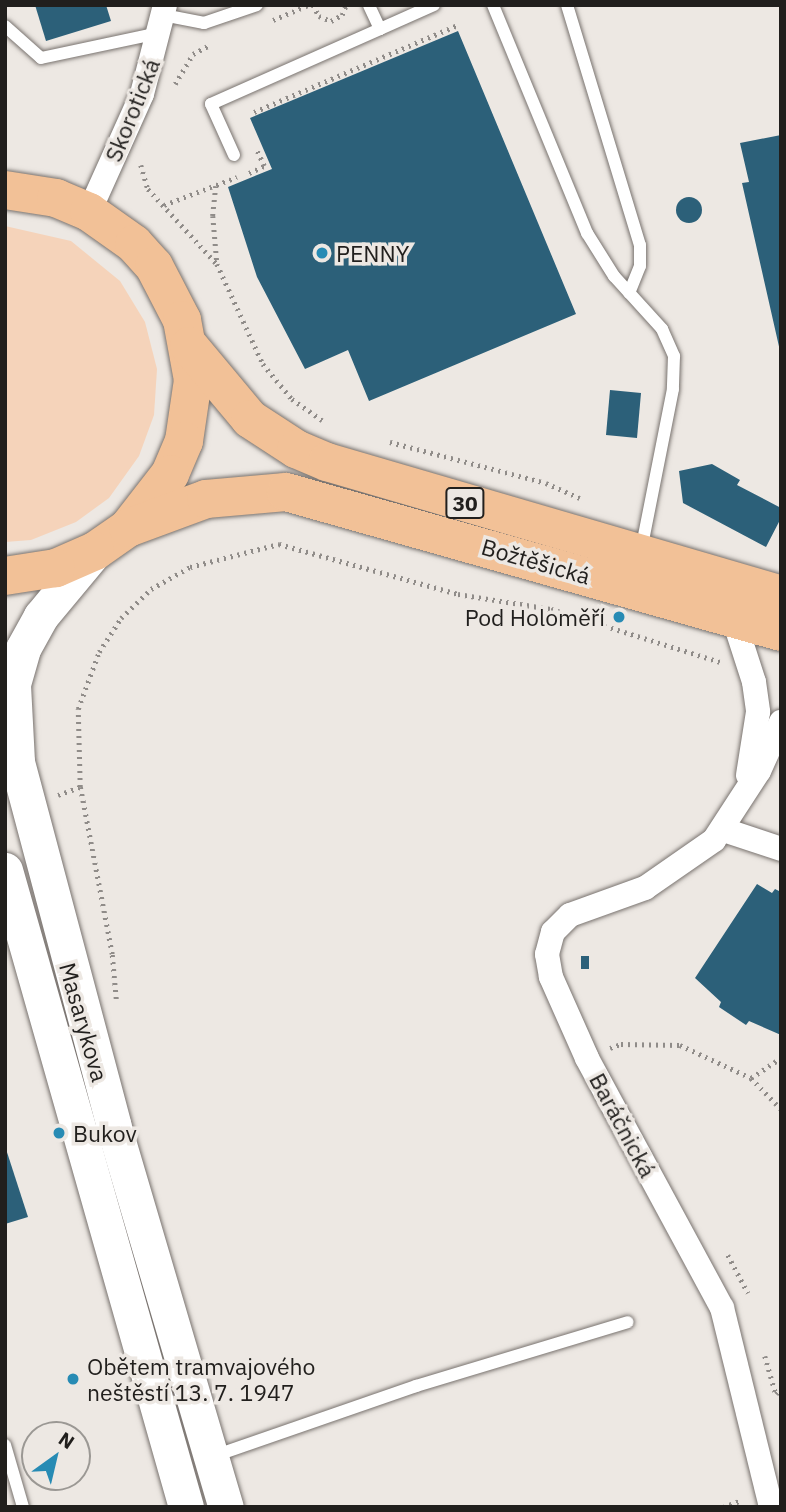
<!DOCTYPE html>
<html>
<head>
<meta charset="utf-8">
<style>
	body { margin:0 }
	#map { position:relative; width:786px; height:1512px; overflow:hidden; background:#ede8e3; font-family:"IBM Plex Sans",sans-serif }
	div>[style] { position:absolute }
	.green>* { inset:0; background:#f5d3ba }
	.building>* { inset:0; background:#2c6079 }
	.round { border-radius:50% }
	.path>* { height:4.5px; margin-top:-2.25px; transform-origin:0; background:repeating-linear-gradient(90deg,#908c89 0 2px,transparent 0 7px) }
	.roads { filter:drop-shadow(0 0 2px #79736f) drop-shadow(0 0 2px #79736f) }
	.lane>* { height:12px; margin:-6px; padding:0 6px; transform-origin:6px; border-radius:6px; background:#fff }
	.street>* { height:24px; margin:-12px; padding:0 12px; transform-origin:12px; border-radius:12px; background:#fff }
	.secondary>* { height:35px; margin:-17.5px; padding:0 17.5px; transform-origin:17.5px; border-radius:17.5px; background:#fff }
	.primary>* { height:38px; margin:-19px; padding:0 19px; transform-origin:19px; border-radius:19px; background:#f2c197 }
	.dots>* { width:19px; height:19px; translate:-50% -50%; box-sizing:border-box; border:4px solid #ede8e3; border-radius:50% }
	span { translate:-50% -50%; white-space:nowrap; text-align:center; line-height:1.15; -webkit-text-stroke:7px #ede8e3; paint-order:stroke }
	.shield-label span { padding:2px 5px; background:#ede8e3; border:2px solid; border-radius:5px; -webkit-text-stroke-width:0 }
	.shield-label { font-size:21px; color:#211f1d; font-weight:700 }
	.street-label { font-size:23px; color:#211f1d }
	.poi-label { font-size:23px; color:#211f1d }
	.left { translate:0 -50%; text-align:left }
	.right { translate:-100% -50%; text-align:right }
	.frame { position:absolute; inset:0; border:7px solid #211f1d; pointer-events:none }
	.north { position:absolute; left:21px; top:1421px; width:70px; height:70px; box-sizing:border-box; background:#ede8e3; border:2px solid #9b9894; border-radius:50%; rotate:34deg; font-size:19px; font-weight:700; line-height:28px; text-align:center; color:#211f1d }
	.north::after { content:''; display:block; margin:auto; width:24px; height:32px; background:#278bb4; clip-path:polygon(50% 0,100% 100%,50% 72%,0 100%) }
</style>
</head>
<body>
<div id="map">
	<div class="green">
		<div style="clip-path:polygon(5px 226px,71px 241px,120px 281px,145px 322px,157px 369px,154px 415px,139px 456px,109px 498px,76px 522px,31px 540px,5px 542px)"></div>
	</div>
	<div class="building">
		<div style="clip-path:polygon(35px 5px,106px 5px,111px 21px,46px 41px)"></div>
		<div style="clip-path:polygon(458px 31px,576px 314px,369px 401px,348px 350px,305px 369px,257px 277px,228px 187px,272px 169px,250px 118px)"></div>
		<div style="clip-path:polygon(781px 135px,781px 351px,780px 351px,742px 183px,749px 182px,740px 143px)"></div>
		<div class="round" style="left:676px;top:197px;width:26px;height:26px"></div>
		<div style="clip-path:polygon(610px 390px,641px 393px,637px 438px,606px 435px)"></div>
		<div style="clip-path:polygon(712px 464px,740px 480px,737px 485px,781px 508px,781px 518px,766px 547px,683px 503px,679px 471px)"></div>
		<div style="clip-path:polygon(757px 884px,772px 893px,775px 889px,781px 892px,781px 1035px,749px 1021px,746px 1025px,719px 1007px,721px 1002px,695px 978px)"></div>
		<div style="clip-path:polygon(581px 956px,589px 956px,589px 969px,581px 969px)"></div>
		<div style="clip-path:polygon(5px 1146px,28px 1217px,5px 1224px)"></div>
	</div>
	<div class="path">
		<div style="left:313px;top:5px;width:13px;rotate:61deg"></div>
		<div style="left:319px;top:16px;width:13px;rotate:23deg"></div>
		<div style="left:331px;top:21px;width:13px;rotate:-29deg"></div>
		<div style="left:342px;top:15px;width:11px;rotate:-68deg"></div>
		<div style="left:273px;top:20px;width:39px;rotate:-23deg"></div>
		<div style="left:175px;top:84px;width:35px;rotate:-59deg"></div>
		<div style="left:193px;top:54px;width:19px;rotate:-28deg"></div>
		<div style="left:254px;top:112px;width:220px;rotate:-23.1deg"></div>
		<div style="left:141px;top:165px;width:25px;rotate:74deg"></div>
		<div style="left:148px;top:189px;width:102px;rotate:47.4deg"></div>
		<div style="left:217px;top:264px;width:110px;rotate:65.3deg"></div>
		<div style="left:263px;top:364px;width:45px;rotate:50.4deg"></div>
		<div style="left:292px;top:399px;width:37px;rotate:35deg"></div>
		<div style="left:249px;top:173px;width:17px;rotate:-25deg"></div>
		<div style="left:264px;top:166px;width:17px;rotate:-115deg"></div>
		<div style="left:216px;top:186px;width:30px;rotate:96deg"></div>
		<div style="left:213px;top:216px;width:47px;rotate:85.1deg"></div>
		<div style="left:164px;top:205px;width:78px;rotate:-21deg"></div>
		<div style="left:390px;top:442px;width:161px;rotate:14.7deg"></div>
		<div style="left:546px;top:483px;width:37px;rotate:24deg"></div>
		<div style="left:58px;top:795px;width:23px;rotate:-20deg"></div>
		<div style="left:116px;top:999px;width:45px;rotate:-95.1deg"></div>
		<div style="left:112px;top:954px;width:170px;rotate:-100.8deg"></div>
		<div style="left:80px;top:787px;width:78px;rotate:-91.5deg"></div>
		<div style="left:78px;top:709px;width:61px;rotate:-69.8deg"></div>
		<div style="left:99px;top:652px;width:40px;rotate:-57.1deg"></div>
		<div style="left:121px;top:618px;width:42px;rotate:-44deg"></div>
		<div style="left:151px;top:589px;width:45px;rotate:-29.4deg"></div>
		<div style="left:190px;top:567px;width:92px;rotate:-14.5deg"></div>
		<div style="left:279px;top:544px;width:186px;rotate:15.6deg"></div>
		<div style="left:458px;top:594px;width:94px;rotate:9.2deg"></div>
		<div style="left:551px;top:609px;width:177px;rotate:17.4deg"></div>
		<div style="left:610px;top:1048px;width:12px;rotate:-20deg"></div>
		<div style="left:621px;top:1044px;width:59px;rotate:1deg"></div>
		<div style="left:680px;top:1045px;width:78px;rotate:24.9deg"></div>
		<div style="left:751px;top:1078px;width:43px;rotate:45.9deg"></div>
		<div style="left:751px;top:1078px;width:36px;rotate:-34deg"></div>
		<div style="left:728px;top:1255px;width:43px;rotate:62.2deg"></div>
		<div style="left:765px;top:1356px;width:40px;rotate:74deg"></div>
		<div style="left:776px;top:1394px;width:8px;rotate:-50deg"></div>
		<div style="left:723px;top:1507px;width:20px;rotate:-20deg"></div>
	</div>
	<div class="roads">
		<div class="lane">
			<div style="left:493px;top:5px;width:247px;rotate:67.6deg"></div>
			<div style="left:587px;top:233px;width:51px;rotate:57.9deg"></div>
			<div style="left:614px;top:276px;width:72px;rotate:47.8deg"></div>
			<div style="left:662px;top:329px;width:30px;rotate:66deg"></div>
			<div style="left:674px;top:356px;width:33px;rotate:92deg"></div>
			<div style="left:673px;top:389px;width:165px;rotate:101.2deg"></div>
			<div style="left:567px;top:5px;width:251px;rotate:73.1deg"></div>
			<div style="left:640px;top:245px;width:21px;rotate:90deg"></div>
			<div style="left:640px;top:266px;width:29px;rotate:112deg"></div>
			<div style="left:163px;top:15px;width:42px;rotate:11deg"></div>
			<div style="left:204px;top:23px;width:56px;rotate:-18.8deg"></div>
			<div style="left:5px;top:26px;width:48px;rotate:41.6deg"></div>
			<div style="left:41px;top:58px;width:121px;rotate:-12deg"></div>
			<div style="left:380px;top:29px;width:59px;rotate:-24deg"></div>
			<div style="left:234px;top:155px;width:56px;rotate:-114.3deg"></div>
			<div style="left:211px;top:104px;width:185px;rotate:-23.9deg"></div>
			<div style="left:380px;top:29px;width:26px;rotate:-115deg"></div>
			<div style="left:5px;top:1445px;width:65px;rotate:73.8deg"></div>
			<div style="left:214px;top:1456px;width:214px;rotate:-19.1deg"></div>
			<div style="left:416px;top:1386px;width:221px;rotate:-16.8deg"></div>
		</div>
		<div class="street">
			<div style="left:89px;top:212px;width:129px;rotate:-65.8deg"></div>
			<div style="left:142px;top:94px;width:92px;rotate:-75.5deg"></div>
			<div style="left:734px;top:620px;width:65px;rotate:72.1deg"></div>
			<div style="left:754px;top:682px;width:30px;rotate:82deg"></div>
			<div style="left:758px;top:712px;width:64px;rotate:99deg"></div>
			<div style="left:724px;top:830px;width:60px;rotate:18.4deg"></div>
			<div style="left:771px;top:1507px;width:205px;rotate:-103.8deg"></div>
			<div style="left:722px;top:1308px;width:284px;rotate:-118.4deg"></div>
			<div style="left:587px;top:1058px;width:89px;rotate:-114deg"></div>
			<div style="left:551px;top:977px;width:23px;rotate:-100deg"></div>
			<div style="left:547px;top:954px;width:23px;rotate:-75deg"></div>
			<div style="left:553px;top:932px;width:24px;rotate:-45deg"></div>
			<div style="left:570px;top:915px;width:80px;rotate:-19.8deg"></div>
			<div style="left:645px;top:888px;width:84px;rotate:-34.8deg"></div>
			<div style="left:714px;top:840px;width:82px;rotate:-56.9deg"></div>
			<div style="left:759px;top:771px;width:54px;rotate:-65.8deg"></div>
		</div>
		<div class="secondary">
			<div style="left:95px;top:551px;width:85px;rotate:129.7deg"></div>
			<div style="left:41px;top:616px;width:38px;rotate:119deg"></div>
			<div style="left:23px;top:649px;width:37px;rotate:106deg"></div>
			<div style="left:13px;top:685px;width:77px;rotate:87deg"></div>
			<div style="left:17px;top:762px;width:375px;rotate:75.1deg"></div>
			<div style="left:113px;top:1124px;width:399px;rotate:73.6deg"></div>
			<div style="left:5px;top:870px;width:662px;rotate:74.14deg"></div>
		</div>
		<div class="primary">
			<div style="left:5px;top:190px;width:52px;rotate:8.9deg"></div>
			<div style="left:56px;top:198px;width:36px;rotate:23deg"></div>
			<div style="left:89px;top:212px;width:55px;rotate:35.4deg"></div>
			<div style="left:134px;top:244px;width:30px;rotate:48deg"></div>
			<div style="left:154px;top:266px;width:61px;rotate:62.6deg"></div>
			<div style="left:182px;top:320px;width:61px;rotate:79.6deg"></div>
			<div style="left:193px;top:380px;width:62px;rotate:98.4deg"></div>
			<div style="left:184px;top:441px;width:36px;rotate:113deg"></div>
			<div style="left:170px;top:474px;width:68px;rotate:127.9deg"></div>
			<div style="left:128px;top:528px;width:40px;rotate:145.1deg"></div>
			<div style="left:95px;top:551px;width:43px;rotate:156.4deg"></div>
			<div style="left:56px;top:568px;width:52px;rotate:171.1deg"></div>
			<div style="left:189px;top:346px;width:95px;rotate:50.1deg"></div>
			<div style="left:250px;top:419px;width:55px;rotate:33.1deg"></div>
			<div style="left:296px;top:449px;width:34px;rotate:23deg"></div>
			<div style="left:327px;top:462px;width:473px;rotate:16.3deg"></div>
			<div style="left:128px;top:528px;width:83px;rotate:-20.4deg"></div>
			<div style="left:206px;top:499px;width:80px;rotate:-5deg"></div>
			<div style="left:286px;top:492px;width:514px;rotate:15.79deg"></div>
		</div>
	</div>
	<div class="dots">
		<div style="left:322px;top:253px;background:#278bb4"></div>
		<div style="left:619px;top:617px;background:#278bb4"></div>
		<div style="left:59px;top:1133px;background:#278bb4"></div>
		<div style="left:73px;top:1379px;background:#278bb4"></div>
	</div>
	<div class="shield-label">
		<span style="left:465px;top:503px">30</span>
	</div>
	<div class="street-label">
		<span style="left:132px;top:110px;rotate:-68deg">Skorotická</span>
		<span style="left:536px;top:561px;rotate:16deg">Božtěšická</span>
		<span style="left:84px;top:1022px;rotate:74deg">Masarykova</span>
		<span style="left:623px;top:1125px;rotate:62deg">Baráčnická</span>
	</div>
	<div class="poi-label">
		<span class="left" style="left:336px;top:253px">PENNY</span>
		<span class="right" style="left:605px;top:617px">Pod Holoměří</span>
		<span class="left" style="left:73px;top:1133px">Bukov</span>
		<span class="left" style="left:87px;top:1379px">Obětem tramvajového<br>neštěstí 13. 7. 1947</span>
	</div>
	<div class="frame"></div>
	<div class="north">N</div>
</div>
</body>
</html>
